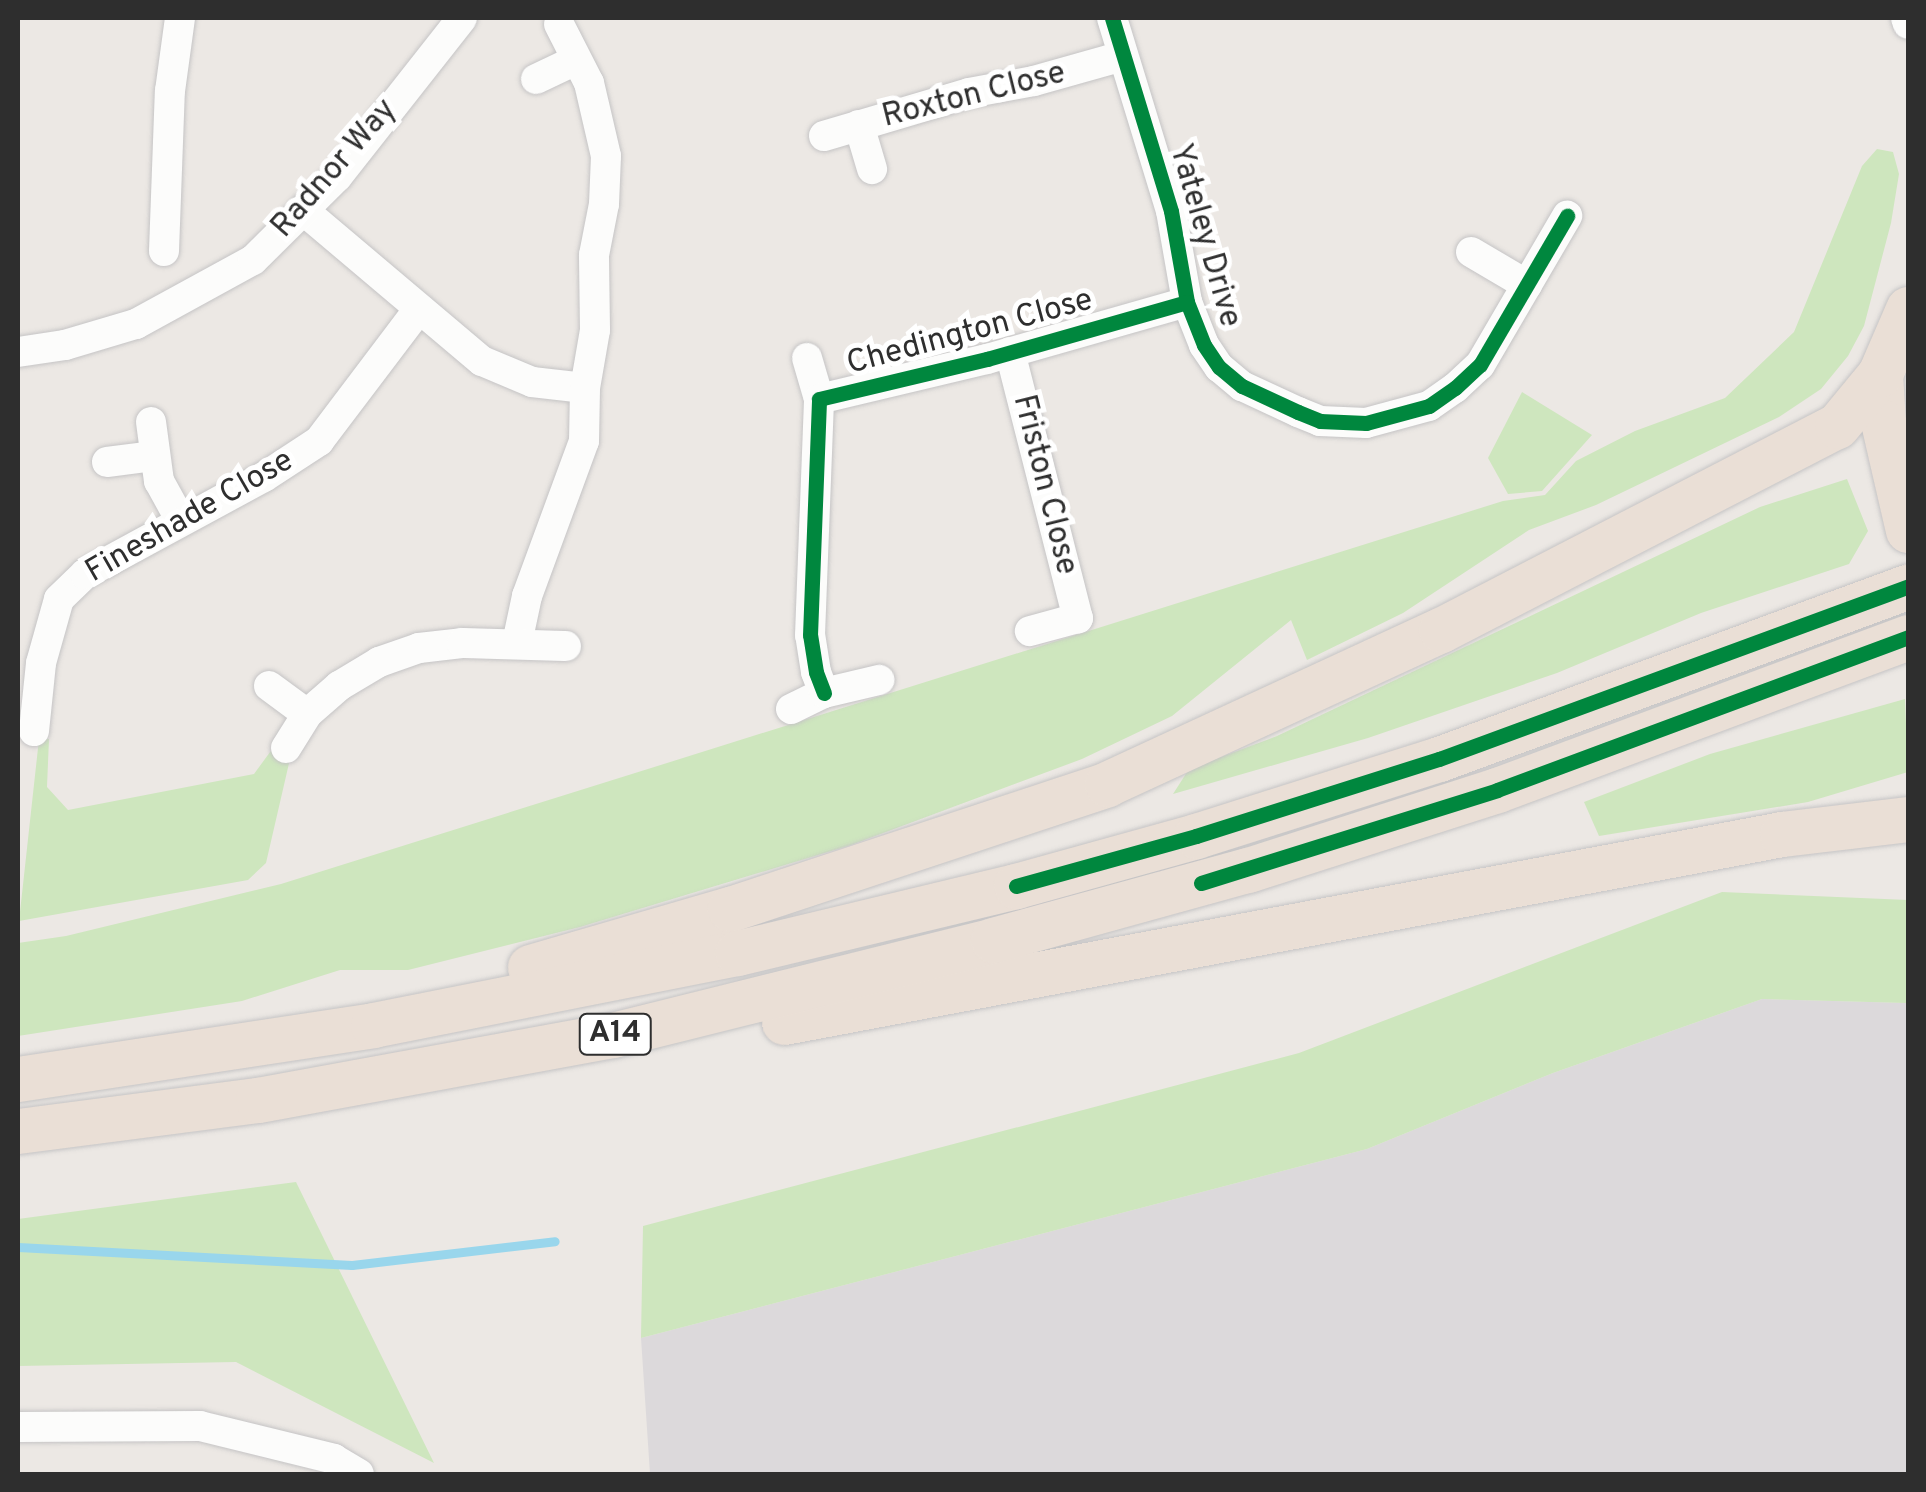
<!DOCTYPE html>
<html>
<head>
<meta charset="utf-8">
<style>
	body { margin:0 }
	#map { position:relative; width:1926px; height:1492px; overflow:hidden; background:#ece8e4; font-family:Overpass,sans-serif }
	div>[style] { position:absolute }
	.industrial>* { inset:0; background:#dcd9db }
	.green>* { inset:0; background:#cee6be }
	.stream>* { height:9px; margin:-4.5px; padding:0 4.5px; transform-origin:4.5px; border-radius:4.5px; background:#99d6ec }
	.roads { filter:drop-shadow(0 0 2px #c5c4c5) drop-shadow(0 0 2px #c5c4c5) }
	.minor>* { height:30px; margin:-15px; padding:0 15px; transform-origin:15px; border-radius:15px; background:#fcfcfb }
	.highway>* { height:45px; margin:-22.5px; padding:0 22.5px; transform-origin:22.5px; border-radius:22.5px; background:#eadfd6 }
	.cycleway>* { height:15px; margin:-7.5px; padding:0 7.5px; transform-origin:7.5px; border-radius:7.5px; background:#00873e }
	span { translate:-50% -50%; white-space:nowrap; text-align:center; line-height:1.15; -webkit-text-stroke:10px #fff; paint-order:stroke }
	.shield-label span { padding:2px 8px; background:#fff; border:2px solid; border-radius:8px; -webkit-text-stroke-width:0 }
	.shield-label { font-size:30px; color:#2e2e2e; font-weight:700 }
	.street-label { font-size:32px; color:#2e2e2e }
	.frame { position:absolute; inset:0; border:20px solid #2e2e2e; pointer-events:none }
</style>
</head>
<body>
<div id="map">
	<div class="industrial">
		<div style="clip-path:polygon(1762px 999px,1907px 1003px,1908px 1474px,650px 1474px,641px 1338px,1367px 1149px,1553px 1073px)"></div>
	</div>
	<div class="green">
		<div style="clip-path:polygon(1877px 149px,1893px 152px,1899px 174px,1891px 223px,1864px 326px,1848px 356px,1821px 389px,1779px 417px,1596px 505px,1529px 530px,1403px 613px,1307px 660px,1291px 620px,1172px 716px,1082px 759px,851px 845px,580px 927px,408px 970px,340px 970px,242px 1001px,18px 1036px,18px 943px,66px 936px,281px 884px,1503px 501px,1545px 495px,1576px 461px,1635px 431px,1725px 398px,1794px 332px,1862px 166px)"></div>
		<div style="clip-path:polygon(1522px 392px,1592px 435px,1542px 491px,1508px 494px,1488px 458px)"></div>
		<div style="clip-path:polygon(1847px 479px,1868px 531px,1849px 564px,1701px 613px,1557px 673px,1368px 738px,1173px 794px,1189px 769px,1277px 736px,1760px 507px)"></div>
		<div style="clip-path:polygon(1905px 699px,1908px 772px,1808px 802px,1599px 836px,1584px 802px,1710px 754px)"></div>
		<div style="clip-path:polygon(39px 739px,49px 739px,47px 787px,68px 810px,254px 774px,273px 748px,290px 759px,266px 863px,248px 880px,19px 921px)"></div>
		<div style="clip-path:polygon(1722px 892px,1908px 900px,1908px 1011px,1906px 1003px,1762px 999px,1553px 1073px,1367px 1149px,641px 1338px,643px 1226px,1299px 1053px)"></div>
		<div style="clip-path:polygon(296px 1182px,434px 1463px,236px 1362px,18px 1366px,18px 1219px)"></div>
	</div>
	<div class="stream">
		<div style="left:18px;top:1247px;width:334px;rotate:3.1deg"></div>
		<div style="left:352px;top:1265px;width:204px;rotate:-6.7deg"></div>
	</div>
	<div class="roads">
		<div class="minor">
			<div style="left:1112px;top:18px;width:202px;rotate:73deg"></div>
			<div style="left:1171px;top:211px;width:92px;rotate:80deg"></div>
			<div style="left:1187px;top:302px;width:46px;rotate:68.4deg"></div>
			<div style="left:1204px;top:345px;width:27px;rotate:56deg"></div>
			<div style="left:1219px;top:367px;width:30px;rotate:40deg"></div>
			<div style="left:1242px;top:386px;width:62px;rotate:24.9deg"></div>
			<div style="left:1298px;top:412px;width:24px;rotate:22deg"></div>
			<div style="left:1320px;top:421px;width:46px;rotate:2.5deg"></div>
			<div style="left:1366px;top:423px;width:65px;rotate:-15.1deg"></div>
			<div style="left:1429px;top:406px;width:32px;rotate:-35deg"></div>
			<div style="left:1455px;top:388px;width:34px;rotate:-43deg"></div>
			<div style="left:1480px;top:365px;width:173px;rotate:-59.7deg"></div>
			<div style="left:1906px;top:18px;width:6px;rotate:72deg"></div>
			<div style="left:536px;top:79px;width:44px;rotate:-25.4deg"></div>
			<div style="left:859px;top:125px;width:46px;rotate:73.5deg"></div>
			<div style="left:824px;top:136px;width:151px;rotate:-16.5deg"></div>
			<div style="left:969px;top:93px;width:66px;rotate:-10.5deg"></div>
			<div style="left:1034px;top:81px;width:92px;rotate:-15.7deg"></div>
			<div style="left:303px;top:210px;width:234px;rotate:40.2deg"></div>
			<div style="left:482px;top:361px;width:54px;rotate:22.8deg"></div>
			<div style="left:532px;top:382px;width:53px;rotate:6.5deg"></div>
			<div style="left:164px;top:251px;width:160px;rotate:-87.9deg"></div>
			<div style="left:170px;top:91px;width:74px;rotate:-82.2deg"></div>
			<div style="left:1471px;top:252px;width:65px;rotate:30.5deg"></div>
			<div style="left:18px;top:352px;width:48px;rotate:-8.5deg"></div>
			<div style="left:65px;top:345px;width:74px;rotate:-16.5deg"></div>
			<div style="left:136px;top:324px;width:133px;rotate:-28.7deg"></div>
			<div style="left:253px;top:260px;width:118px;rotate:-44.7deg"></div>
			<div style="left:337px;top:177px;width:202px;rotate:-51.8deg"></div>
			<div style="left:1010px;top:352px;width:275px;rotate:75.7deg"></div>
			<div style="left:1078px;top:618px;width:50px;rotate:164.8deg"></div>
			<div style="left:807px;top:358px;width:43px;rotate:73.7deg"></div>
			<div style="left:151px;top:422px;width:60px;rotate:82.3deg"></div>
			<div style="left:159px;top:481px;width:43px;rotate:61.1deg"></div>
			<div style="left:107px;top:462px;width:46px;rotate:-7.4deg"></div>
			<div style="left:517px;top:643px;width:48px;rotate:-78deg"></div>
			<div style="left:527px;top:596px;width:165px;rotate:-69.8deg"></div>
			<div style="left:584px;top:441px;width:53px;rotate:-88.9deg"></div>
			<div style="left:585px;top:388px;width:59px;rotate:-80.2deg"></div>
			<div style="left:595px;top:330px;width:75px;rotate:-90.8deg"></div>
			<div style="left:594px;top:255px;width:52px;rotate:-78.9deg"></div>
			<div style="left:604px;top:204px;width:48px;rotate:-87.6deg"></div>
			<div style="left:606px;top:156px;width:75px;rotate:-103.1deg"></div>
			<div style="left:589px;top:83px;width:66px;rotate:-117deg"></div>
			<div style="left:269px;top:686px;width:47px;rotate:36.4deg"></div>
			<div style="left:824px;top:693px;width:22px;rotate:-111deg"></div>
			<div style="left:816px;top:672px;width:37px;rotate:-99deg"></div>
			<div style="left:810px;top:635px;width:236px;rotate:-87.8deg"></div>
			<div style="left:819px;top:399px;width:173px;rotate:-13.4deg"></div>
			<div style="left:987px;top:359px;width:208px;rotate:-15.9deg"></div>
			<div style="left:791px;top:709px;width:37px;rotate:-26deg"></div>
			<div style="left:824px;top:693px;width:57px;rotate:-13.3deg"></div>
			<div style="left:34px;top:731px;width:68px;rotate:-84.1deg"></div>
			<div style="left:41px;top:663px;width:66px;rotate:-74.3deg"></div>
			<div style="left:59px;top:599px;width:36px;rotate:-44deg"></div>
			<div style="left:85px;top:574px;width:204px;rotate:-28.5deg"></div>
			<div style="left:264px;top:477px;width:66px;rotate:-33.2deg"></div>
			<div style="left:319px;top:441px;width:166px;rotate:-52.9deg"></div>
			<div style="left:286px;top:748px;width:40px;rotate:-58deg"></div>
			<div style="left:307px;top:714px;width:43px;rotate:-41.2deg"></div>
			<div style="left:339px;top:686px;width:47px;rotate:-31deg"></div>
			<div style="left:379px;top:662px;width:42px;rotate:-19.3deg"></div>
			<div style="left:419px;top:648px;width:43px;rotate:-6.6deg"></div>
			<div style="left:462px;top:643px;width:104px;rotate:1.7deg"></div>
			<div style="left:18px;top:1427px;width:182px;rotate:-0.3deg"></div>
			<div style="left:200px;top:1426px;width:138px;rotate:13.8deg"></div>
			<div style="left:334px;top:1459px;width:29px;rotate:31deg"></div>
		</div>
		<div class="highway">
			<div style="left:1880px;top:374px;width:48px;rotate:86.4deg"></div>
			<div style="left:1883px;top:422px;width:111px;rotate:77deg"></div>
			<div style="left:530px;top:967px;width:208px;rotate:-16.2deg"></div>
			<div style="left:730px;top:909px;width:397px;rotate:-18.3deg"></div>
			<div style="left:1107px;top:784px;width:368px;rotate:-24.8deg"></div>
			<div style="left:1441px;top:630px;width:445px;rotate:-27.3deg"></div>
			<div style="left:1837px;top:426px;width:67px;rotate:-50.4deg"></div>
			<div style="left:1880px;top:374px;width:71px;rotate:-66.7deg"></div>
			<div style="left:784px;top:1022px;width:1016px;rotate:-10.67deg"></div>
			<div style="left:1782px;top:834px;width:127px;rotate:-6.8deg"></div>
			<div style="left:18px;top:1079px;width:359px;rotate:-8.6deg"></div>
			<div style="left:373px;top:1025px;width:371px;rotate:-11.2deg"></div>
			<div style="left:737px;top:953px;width:287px;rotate:-13.5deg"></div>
			<div style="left:1016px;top:886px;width:187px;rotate:-15.5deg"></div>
			<div style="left:1196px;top:836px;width:255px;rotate:-17.6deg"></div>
			<div style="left:1439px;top:759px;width:500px;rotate:-20.2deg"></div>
			<div style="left:18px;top:1131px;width:242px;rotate:-7.4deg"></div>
			<div style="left:258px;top:1100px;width:361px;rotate:-10.4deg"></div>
			<div style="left:613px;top:1035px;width:392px;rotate:-14deg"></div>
			<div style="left:993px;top:940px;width:264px;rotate:-15.4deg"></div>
			<div style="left:1248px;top:870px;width:262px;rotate:-17.8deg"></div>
			<div style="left:1497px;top:790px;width:439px;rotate:-20.4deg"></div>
		</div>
	</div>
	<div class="cycleway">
		<div style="left:1112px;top:18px;width:202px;rotate:73deg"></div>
		<div style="left:1171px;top:211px;width:92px;rotate:80deg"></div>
		<div style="left:1187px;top:302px;width:46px;rotate:68.4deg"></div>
		<div style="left:1204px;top:345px;width:27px;rotate:56deg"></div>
		<div style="left:1219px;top:367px;width:30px;rotate:40deg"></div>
		<div style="left:1242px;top:386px;width:62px;rotate:24.9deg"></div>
		<div style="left:1298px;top:412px;width:24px;rotate:22deg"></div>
		<div style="left:1320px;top:421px;width:46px;rotate:2.5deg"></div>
		<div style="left:1366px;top:423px;width:65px;rotate:-15.1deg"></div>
		<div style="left:1429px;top:406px;width:32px;rotate:-35deg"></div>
		<div style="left:1455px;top:388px;width:34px;rotate:-43deg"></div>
		<div style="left:1480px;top:365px;width:173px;rotate:-59.7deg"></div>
		<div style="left:824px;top:693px;width:22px;rotate:-111deg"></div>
		<div style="left:816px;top:672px;width:37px;rotate:-99deg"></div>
		<div style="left:810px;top:635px;width:236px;rotate:-87.8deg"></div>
		<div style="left:819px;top:399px;width:173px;rotate:-13.4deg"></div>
		<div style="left:987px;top:359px;width:208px;rotate:-15.9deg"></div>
		<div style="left:1201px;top:883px;width:310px;rotate:-17.4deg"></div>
		<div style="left:1497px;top:790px;width:439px;rotate:-20.4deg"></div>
		<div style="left:1016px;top:886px;width:187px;rotate:-15.5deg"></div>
		<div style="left:1196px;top:836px;width:255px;rotate:-17.6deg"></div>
		<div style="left:1439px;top:759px;width:500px;rotate:-20.2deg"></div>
	</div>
	<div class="shield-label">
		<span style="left:615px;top:1034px">A14</span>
	</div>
	<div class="street-label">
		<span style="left:974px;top:96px;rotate:-14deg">Roxton Close</span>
		<span style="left:335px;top:169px;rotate:-49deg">Radnor Way</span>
		<span style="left:1204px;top:236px;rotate:74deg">Yateley Drive</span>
		<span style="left:970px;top:333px;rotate:-15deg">Chedington Close</span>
		<span style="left:1044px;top:485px;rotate:76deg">Friston Close</span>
		<span style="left:190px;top:517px;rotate:-30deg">Fineshade Close</span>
	</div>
	<div class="frame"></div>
</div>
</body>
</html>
